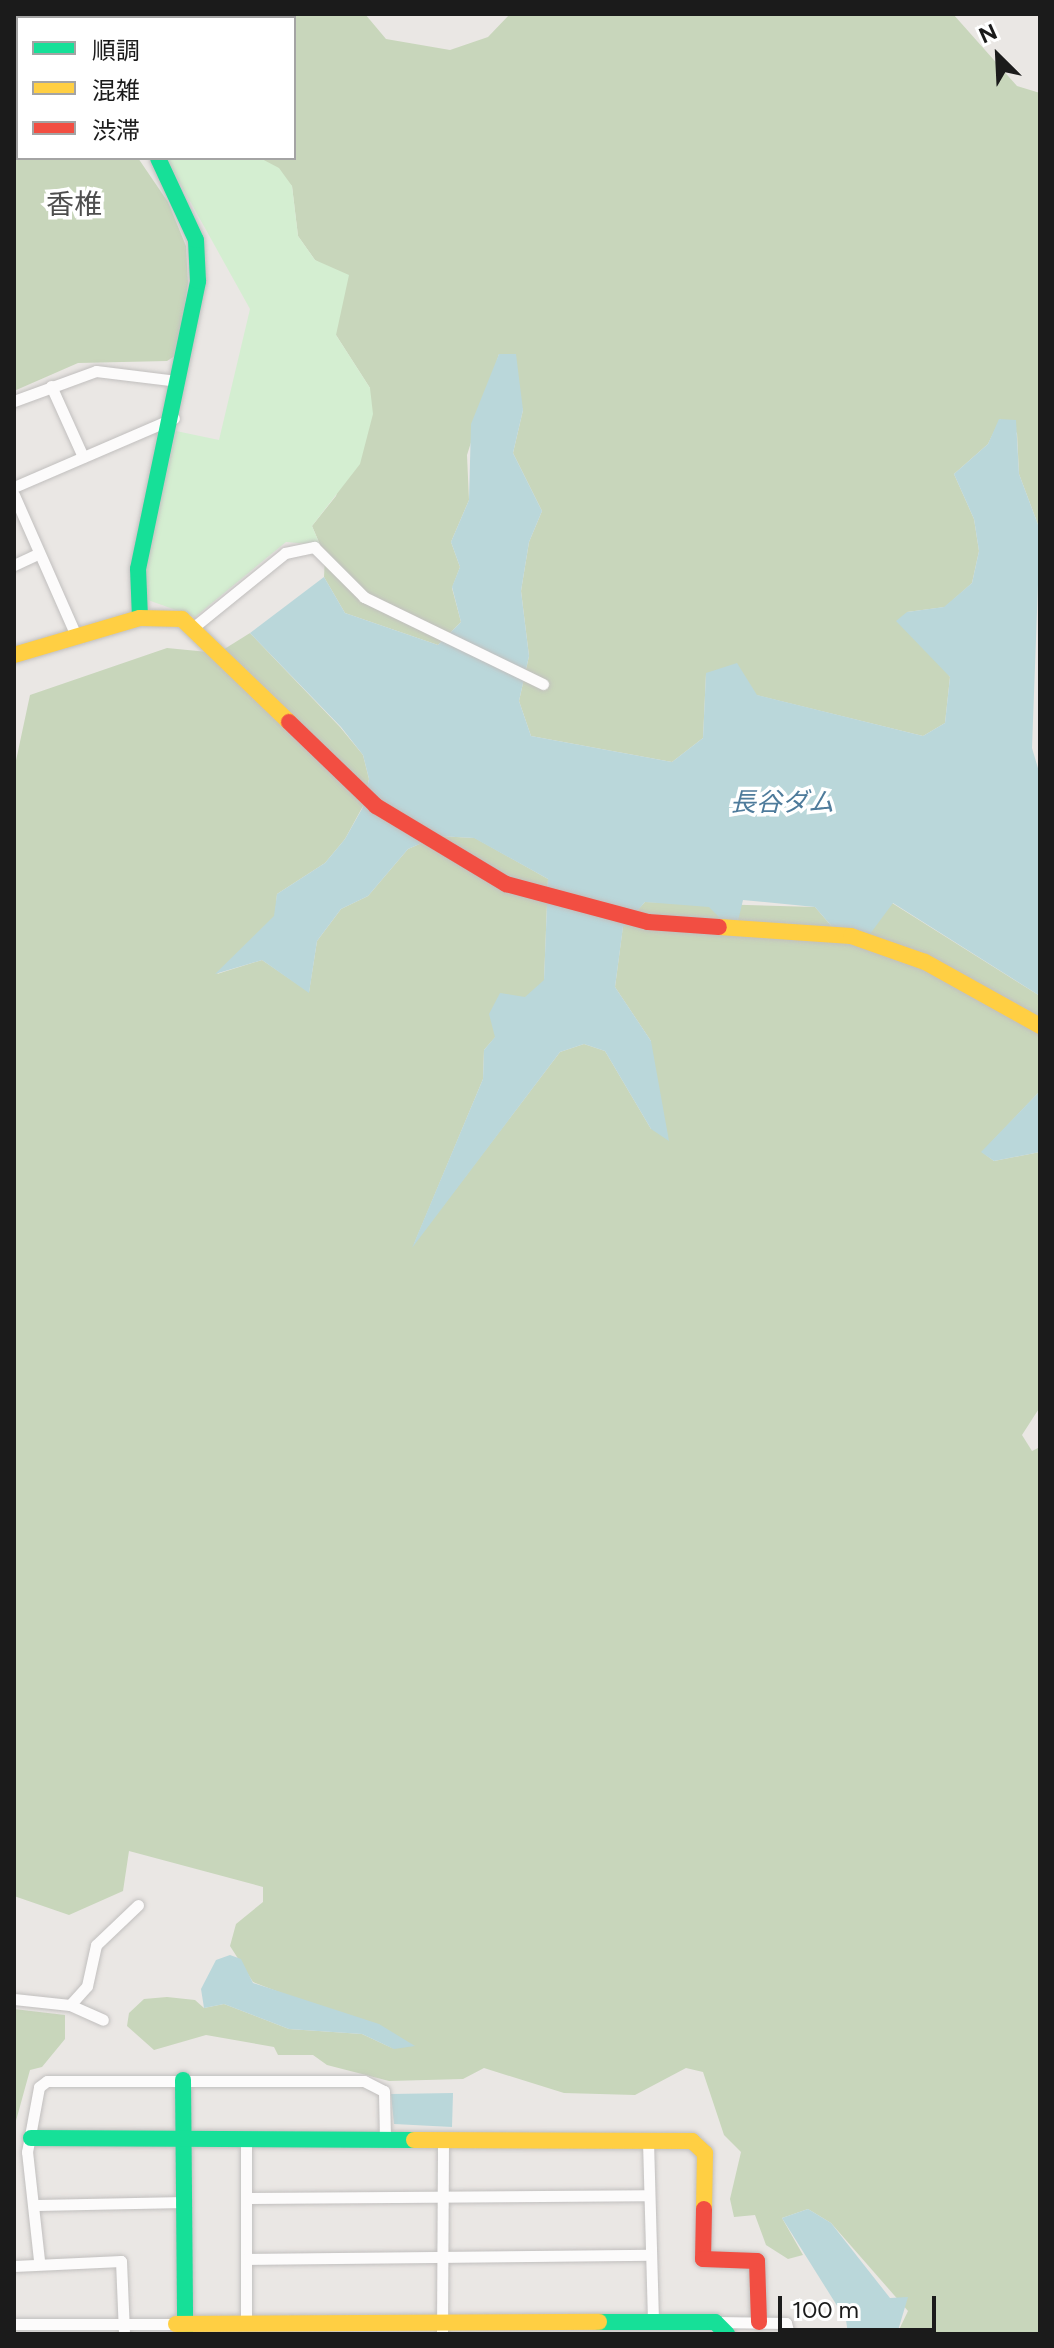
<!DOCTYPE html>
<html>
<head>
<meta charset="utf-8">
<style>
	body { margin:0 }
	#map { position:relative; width:1054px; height:2348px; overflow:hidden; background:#eae7e4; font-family:Figtree,"Noto Sans JP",sans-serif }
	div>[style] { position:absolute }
	.forest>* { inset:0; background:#c8d6bb }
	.park>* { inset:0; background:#d4eed1 }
	.water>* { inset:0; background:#bad7da }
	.roads { filter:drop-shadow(0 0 2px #c1bfbe) drop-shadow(0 0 2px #c1bfbe) }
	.street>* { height:11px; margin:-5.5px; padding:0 5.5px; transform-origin:5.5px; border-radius:5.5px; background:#fcfbfb }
	.fast>* { height:16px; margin:-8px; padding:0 8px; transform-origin:8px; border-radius:8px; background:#16e098 }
	.slow>* { height:16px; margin:-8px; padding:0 8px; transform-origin:8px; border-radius:8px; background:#ffcf43 }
	.jam>* { height:16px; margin:-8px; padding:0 8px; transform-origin:8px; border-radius:8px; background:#f24e42 }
	span { translate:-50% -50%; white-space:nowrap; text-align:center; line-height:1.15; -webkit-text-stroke:7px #fff; paint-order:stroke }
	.water-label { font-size:26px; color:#4e7b9b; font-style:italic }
	.quarter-label { font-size:28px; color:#4e4e4e }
	.frame { position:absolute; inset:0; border:16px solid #1b1b1b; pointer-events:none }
	.legend { position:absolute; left:16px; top:16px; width:280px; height:144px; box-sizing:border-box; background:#fff; border:2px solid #a4a4a4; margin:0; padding:10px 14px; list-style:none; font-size:24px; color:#1b1b1b }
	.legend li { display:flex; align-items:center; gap:16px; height:40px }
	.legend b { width:40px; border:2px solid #a4a4a4 }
	.north { position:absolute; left:958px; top:16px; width:80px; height:80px; -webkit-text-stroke:6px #fff; paint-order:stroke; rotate:336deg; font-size:22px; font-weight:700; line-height:32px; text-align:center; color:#1b1b1b }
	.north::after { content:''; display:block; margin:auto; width:28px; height:36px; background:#1b1b1b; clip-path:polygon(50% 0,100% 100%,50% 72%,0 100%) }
	.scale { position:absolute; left:778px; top:2296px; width:158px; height:36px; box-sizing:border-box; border:4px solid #1b1b1b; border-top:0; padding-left:10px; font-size:24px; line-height:28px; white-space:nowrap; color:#1b1b1b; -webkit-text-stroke:6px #fff; paint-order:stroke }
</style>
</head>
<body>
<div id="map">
	<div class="forest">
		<div style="clip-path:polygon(14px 14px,46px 18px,18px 18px,18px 158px,138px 158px,168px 202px,186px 246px,188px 283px,178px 354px,167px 361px,78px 363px,14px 391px)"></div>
		<div style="clip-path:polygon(107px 14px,365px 14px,386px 39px,450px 50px,488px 37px,510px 14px,953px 14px,1017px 86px,1040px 93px,1040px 530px,1019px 474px,1017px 433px,1000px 419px,988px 444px,954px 474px,974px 519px,979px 551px,972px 583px,945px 607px,907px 612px,950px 677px,945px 723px,923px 736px,756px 695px,706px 674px,703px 738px,672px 762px,531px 736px,519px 701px,529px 656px,521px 591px,529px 542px,542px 511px,513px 453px,523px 410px,499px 354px,467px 455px,469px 500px,451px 542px,460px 567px,452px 588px,461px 622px,438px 645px,345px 613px,324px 577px,325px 556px,312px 526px,336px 496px,370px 388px,336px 335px,335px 273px,315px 260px,298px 236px,292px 186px,260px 158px,294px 158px,294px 18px)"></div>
		<div style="clip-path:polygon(250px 633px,340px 727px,363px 755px,369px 779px,363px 806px,345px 839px,325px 863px,277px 894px,275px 916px,217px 974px,262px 960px,309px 992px,317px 941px,341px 909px,368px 896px,408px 849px,438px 836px,475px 838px,548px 879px,544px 981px,484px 1050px,483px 1079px,414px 1244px,560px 1052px,584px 1044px,605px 1051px,651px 1129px,651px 1041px,615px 987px,623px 926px,645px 902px,815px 907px,834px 929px,892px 903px,1040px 996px,1040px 1091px,982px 1152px,994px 1161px,1040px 1152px,1040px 1407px,1022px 1435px,1032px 1451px,1040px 1447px,1040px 2334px,897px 2334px,908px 2311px,831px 2223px,808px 2209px,782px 2218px,803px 2255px,788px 2259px,766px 2245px,755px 2215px,734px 2217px,730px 2199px,741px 2152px,724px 2135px,703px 2072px,686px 2068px,635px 2095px,564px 2093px,484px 2068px,463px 2079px,389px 2081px,327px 2065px,313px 2055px,278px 2055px,274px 2047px,206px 2035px,154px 2050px,127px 2026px,129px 2013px,144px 1999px,167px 1997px,195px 2000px,204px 2008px,224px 2004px,289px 2029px,362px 2034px,394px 2049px,305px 2002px,253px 1982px,230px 1946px,236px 1924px,263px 1902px,263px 1887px,129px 1851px,123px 1891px,69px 1915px,14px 1896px,14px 770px,30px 695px,167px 648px,218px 653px)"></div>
		<div style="clip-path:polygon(14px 2009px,65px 2015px,65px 2039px,42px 2067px,30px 2070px,14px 2128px)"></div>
	</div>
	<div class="park">
		<div style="clip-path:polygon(166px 158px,260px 158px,279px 168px,292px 186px,298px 236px,315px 260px,349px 275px,336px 335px,370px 388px,373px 414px,360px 464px,312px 526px,320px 545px,286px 542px,195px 617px,148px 600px,142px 592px,149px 552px,176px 431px,219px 440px,250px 309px)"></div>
	</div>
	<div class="water">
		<div style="clip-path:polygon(499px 354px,516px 354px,523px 410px,513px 453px,542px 511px,529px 542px,521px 591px,529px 656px,519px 701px,531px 736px,672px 762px,703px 738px,706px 673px,737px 663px,757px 695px,923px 736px,945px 723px,950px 677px,896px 621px,907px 612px,944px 607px,972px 583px,979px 551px,974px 519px,954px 474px,988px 444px,999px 419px,1016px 420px,1019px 474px,1040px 530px,1032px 748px,1040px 775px,1040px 996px,893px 903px,870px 934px,834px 929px,815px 907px,743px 900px,738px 921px,723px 921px,709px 907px,645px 902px,623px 927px,615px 987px,651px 1041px,669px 1141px,651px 1129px,605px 1051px,584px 1044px,560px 1052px,412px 1248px,483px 1079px,484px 1050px,495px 1037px,489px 1014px,500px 993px,525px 997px,544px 980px,548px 879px,474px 838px,438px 836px,408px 849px,368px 896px,341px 909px,317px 941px,309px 993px,262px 960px,215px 974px,274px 916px,277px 894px,325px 863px,345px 839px,363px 807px,369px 779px,363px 755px,341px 727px,250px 633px,324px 577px,345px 613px,438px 645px,461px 622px,452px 587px,460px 567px,451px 542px,469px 500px,471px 424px)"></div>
		<div style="clip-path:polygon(1040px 1091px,1040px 1152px,994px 1161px,981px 1152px)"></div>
		<div style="clip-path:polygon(230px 1955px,241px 1959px,253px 1983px,379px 2024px,415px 2046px,394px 2049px,362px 2034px,289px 2029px,224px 2004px,204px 2008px,201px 1989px,216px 1960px)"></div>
		<div style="clip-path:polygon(453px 2093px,452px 2127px,394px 2124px,391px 2094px)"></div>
		<div style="clip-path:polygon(808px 2209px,831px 2223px,890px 2298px,908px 2297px,897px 2334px,848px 2334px,846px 2320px,782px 2218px)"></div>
	</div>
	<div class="roads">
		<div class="street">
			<div style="left:51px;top:386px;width:78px;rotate:65.7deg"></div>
			<div style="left:14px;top:401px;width:87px;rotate:-20.1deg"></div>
			<div style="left:96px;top:371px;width:83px;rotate:7deg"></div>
			<div style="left:14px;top:487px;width:174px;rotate:-23.3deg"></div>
			<div style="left:14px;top:495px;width:156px;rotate:66.2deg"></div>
			<div style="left:14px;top:565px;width:26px;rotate:-25deg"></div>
			<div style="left:195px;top:626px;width:116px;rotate:-39deg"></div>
			<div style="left:285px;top:553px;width:30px;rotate:-12deg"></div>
			<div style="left:314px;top:547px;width:71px;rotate:45deg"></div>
			<div style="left:364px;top:597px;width:199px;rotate:25.9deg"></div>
			<div style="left:14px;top:1999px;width:56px;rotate:6.1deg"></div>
			<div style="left:70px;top:2005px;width:25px;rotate:-48deg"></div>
			<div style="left:87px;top:1986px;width:42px;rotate:-77.6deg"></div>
			<div style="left:96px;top:1945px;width:58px;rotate:-43.6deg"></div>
			<div style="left:70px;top:2005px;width:36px;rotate:24deg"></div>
			<div style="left:246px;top:2139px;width:184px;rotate:90deg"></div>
			<div style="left:648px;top:2141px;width:182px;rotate:88.4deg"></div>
			<div style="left:247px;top:2198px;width:400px;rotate:-0.4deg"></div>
			<div style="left:37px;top:2205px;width:147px;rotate:-1.2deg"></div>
			<div style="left:246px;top:2259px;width:401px;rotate:-0.6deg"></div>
			<div style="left:39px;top:2260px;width:109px;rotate:-96.3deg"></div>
			<div style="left:27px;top:2152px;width:66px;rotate:-79.5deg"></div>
			<div style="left:39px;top:2087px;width:10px;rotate:-37deg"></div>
			<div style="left:47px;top:2081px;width:317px"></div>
			<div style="left:364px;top:2081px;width:22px;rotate:27deg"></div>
			<div style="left:384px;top:2091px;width:46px;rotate:88.8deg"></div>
			<div style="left:14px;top:2266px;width:107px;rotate:-2.7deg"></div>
			<div style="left:121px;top:2261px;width:73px;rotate:87.6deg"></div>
			<div style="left:715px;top:2322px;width:71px;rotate:0.8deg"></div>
			<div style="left:786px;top:2323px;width:11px;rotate:75deg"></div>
			<div style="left:14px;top:2324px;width:162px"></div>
			<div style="left:442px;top:2334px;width:196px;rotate:-89.7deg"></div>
		</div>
		<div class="fast">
			<div style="left:140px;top:618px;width:49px;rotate:-92.3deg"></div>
			<div style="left:138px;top:569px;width:294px;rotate:-78.2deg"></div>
			<div style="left:198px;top:281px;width:41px;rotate:-92.8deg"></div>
			<div style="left:196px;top:240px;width:90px;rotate:-114.9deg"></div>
			<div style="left:183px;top:2080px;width:252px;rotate:89.5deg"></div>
			<div style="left:31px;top:2138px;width:383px;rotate:0.3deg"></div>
			<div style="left:599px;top:2322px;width:116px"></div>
			<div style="left:715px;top:2322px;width:17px;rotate:45deg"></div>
		</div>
		<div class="slow">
			<div style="left:14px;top:655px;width:131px;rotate:-16.4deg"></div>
			<div style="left:140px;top:618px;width:42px;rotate:1.4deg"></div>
			<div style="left:182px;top:619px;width:149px;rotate:43.9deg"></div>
			<div style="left:719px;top:927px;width:132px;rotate:3.9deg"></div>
			<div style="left:851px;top:936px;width:78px;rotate:19.4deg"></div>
			<div style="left:925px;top:962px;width:132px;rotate:29.1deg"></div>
			<div style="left:414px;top:2140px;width:278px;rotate:0.2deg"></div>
			<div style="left:692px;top:2141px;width:18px;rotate:43deg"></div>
			<div style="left:705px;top:2153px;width:56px;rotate:91deg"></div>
			<div style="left:176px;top:2324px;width:423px;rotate:-0.3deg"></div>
		</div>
		<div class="jam">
			<div style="left:64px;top:14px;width:4px;rotate:63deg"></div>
			<div style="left:289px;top:722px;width:121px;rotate:44deg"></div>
			<div style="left:376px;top:806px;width:152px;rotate:31deg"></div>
			<div style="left:506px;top:884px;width:147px;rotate:15deg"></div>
			<div style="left:648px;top:922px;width:71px;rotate:4deg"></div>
			<div style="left:704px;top:2209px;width:50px;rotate:91.1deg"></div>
			<div style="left:703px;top:2259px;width:54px;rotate:2.1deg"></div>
			<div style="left:757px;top:2261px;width:61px;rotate:88.1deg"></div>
		</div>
	</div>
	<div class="water-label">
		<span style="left:782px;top:803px">長谷ダム</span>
	</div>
	<div class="quarter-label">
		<span style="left:74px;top:204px">香椎</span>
	</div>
	<div class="frame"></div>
	<ul class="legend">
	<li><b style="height:10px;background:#16e098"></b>順調</li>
	<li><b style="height:10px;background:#ffcf43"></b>混雑</li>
	<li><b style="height:10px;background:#f24e42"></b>渋滞</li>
	</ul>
	<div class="north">N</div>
	<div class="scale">100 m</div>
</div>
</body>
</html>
